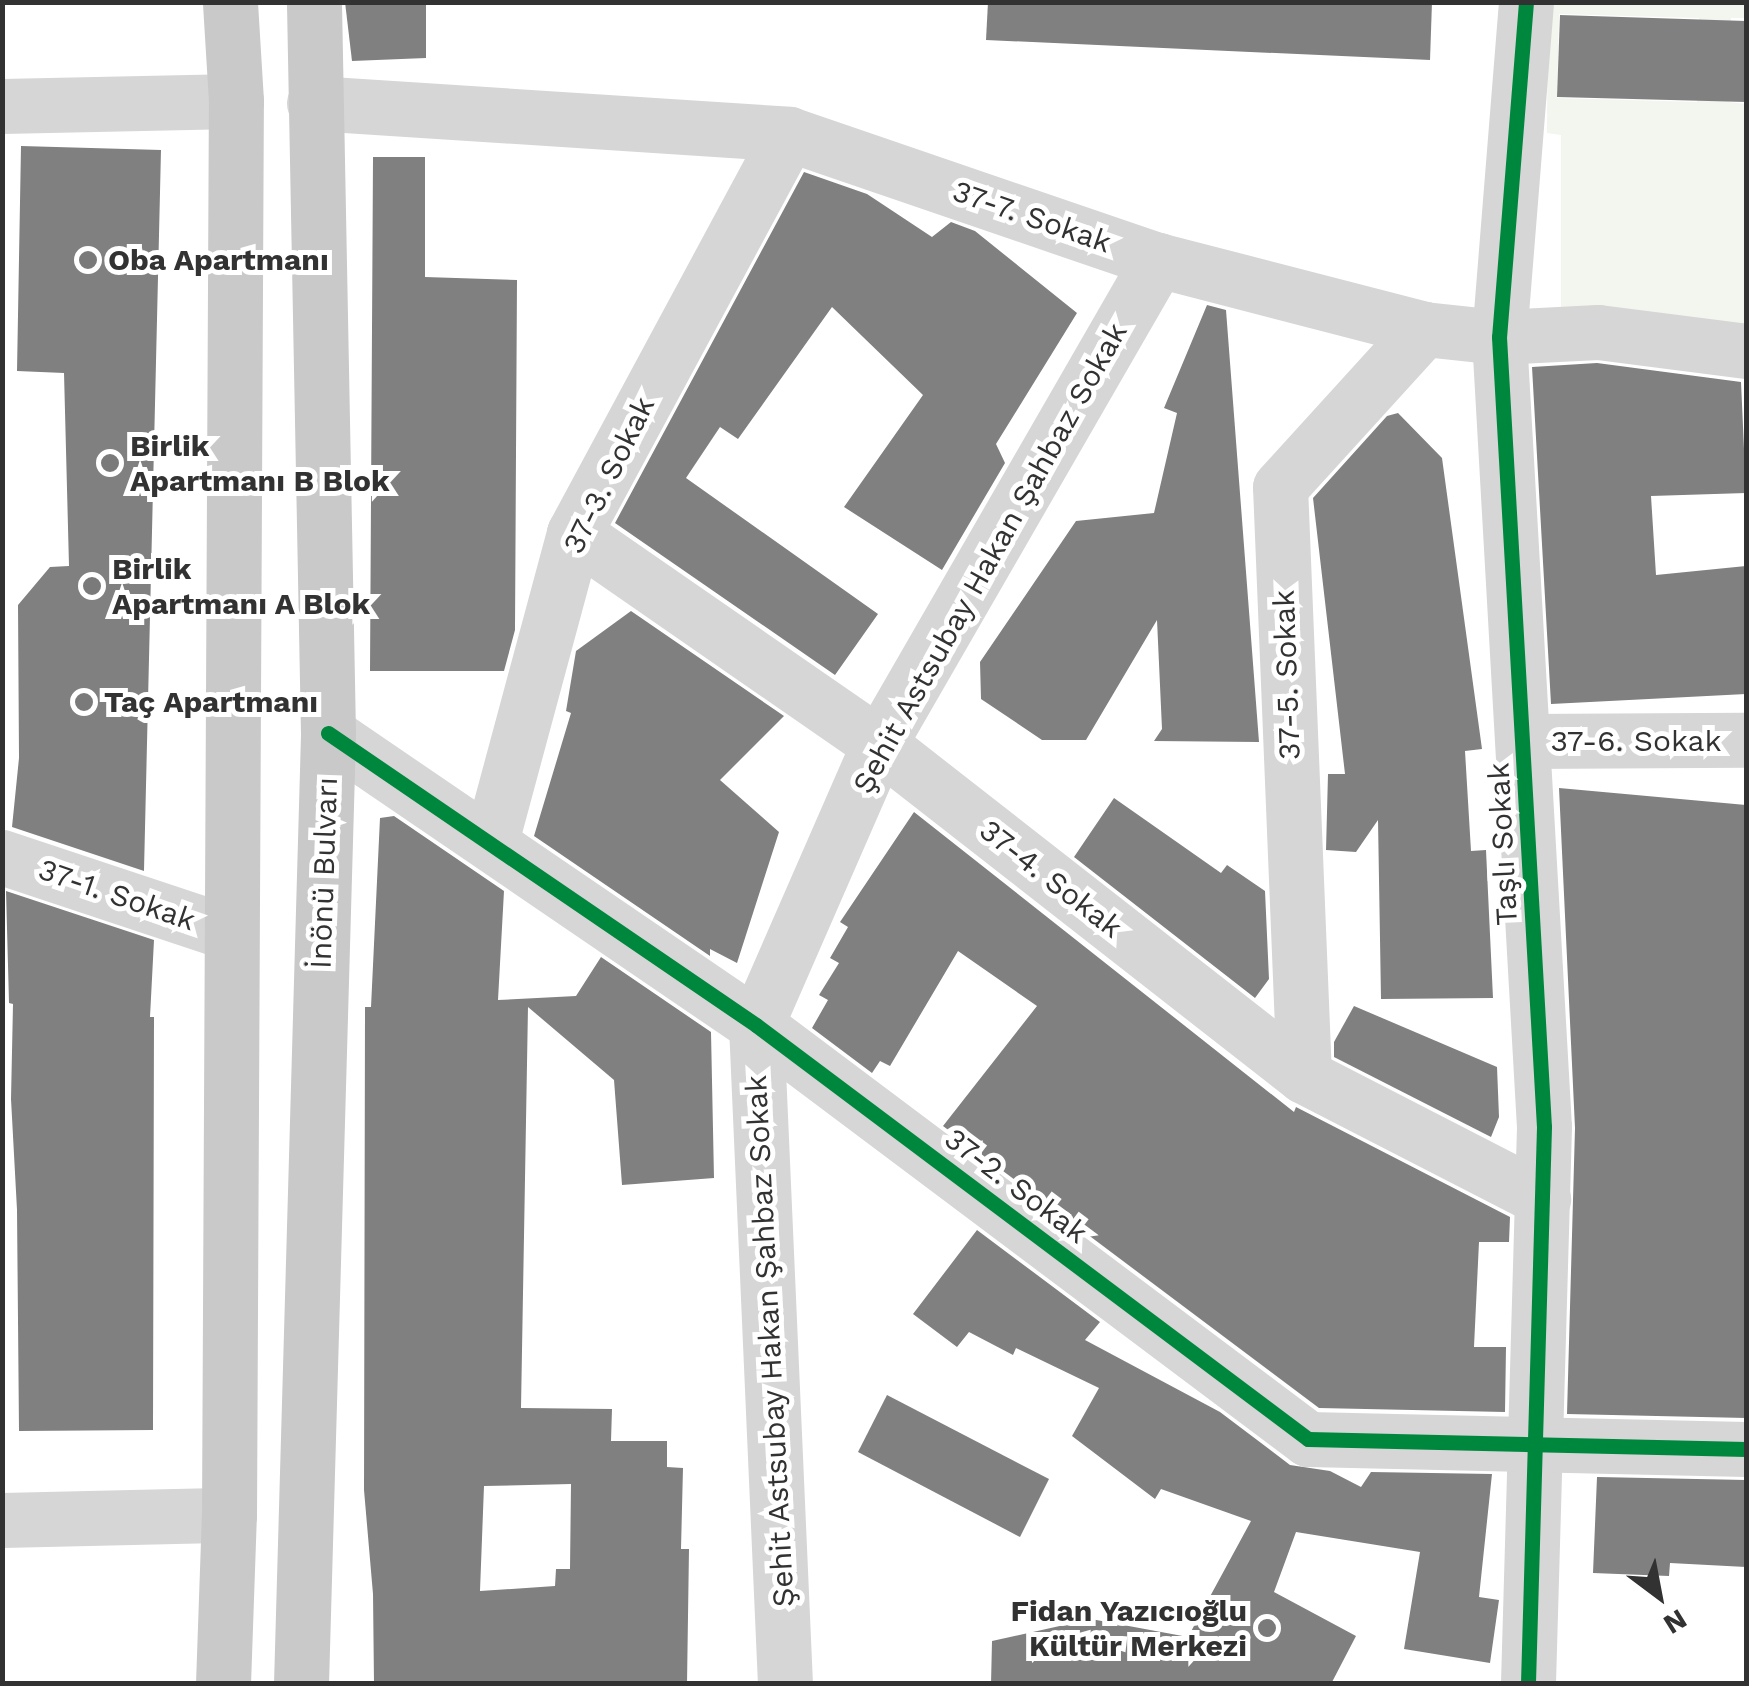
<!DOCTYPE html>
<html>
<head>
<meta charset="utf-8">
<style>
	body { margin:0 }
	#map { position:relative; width:1749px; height:1686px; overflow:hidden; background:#fff; font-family:"Work Sans",sans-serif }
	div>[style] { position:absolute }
	.green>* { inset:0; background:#f2f6ee }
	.building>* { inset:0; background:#808080 }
	.minor>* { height:55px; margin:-27.5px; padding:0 27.5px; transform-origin:27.5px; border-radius:27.5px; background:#d6d6d6 }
	.major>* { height:55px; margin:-27.5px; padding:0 27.5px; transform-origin:27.5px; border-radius:27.5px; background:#c9c9c9 }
	.cycleway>* { height:15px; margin:-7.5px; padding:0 7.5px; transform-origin:7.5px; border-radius:7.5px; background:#00873e }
	.dots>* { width:28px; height:28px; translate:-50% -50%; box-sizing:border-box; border:5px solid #fff; border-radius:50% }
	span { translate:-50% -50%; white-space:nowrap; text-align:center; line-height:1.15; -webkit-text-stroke:10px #fff; paint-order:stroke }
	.street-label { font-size:30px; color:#323232 }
	.poi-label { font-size:30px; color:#323232; font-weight:700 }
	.left { translate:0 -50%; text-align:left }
	.right { translate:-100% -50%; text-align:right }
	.frame { position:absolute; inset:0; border:5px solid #323232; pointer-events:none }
	.north { position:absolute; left:1609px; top:1546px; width:100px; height:100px; -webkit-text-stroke:8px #fff; paint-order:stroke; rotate:148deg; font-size:28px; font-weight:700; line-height:40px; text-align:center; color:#323232 }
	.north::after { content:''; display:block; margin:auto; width:35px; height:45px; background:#323232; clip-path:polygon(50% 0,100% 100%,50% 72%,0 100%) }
</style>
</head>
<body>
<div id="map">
	<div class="green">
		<div style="clip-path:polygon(evenodd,1548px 3px,1746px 3px,1746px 18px,1731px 18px,1729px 102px,1746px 104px,1746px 340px,1561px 316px,1561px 135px,1547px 133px,1548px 3px,1559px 14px,1699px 18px,1697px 102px,1557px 98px,1559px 14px)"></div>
	</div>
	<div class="building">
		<div style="clip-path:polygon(345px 2px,426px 2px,426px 58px,352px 61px)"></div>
		<div style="clip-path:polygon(988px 2px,1432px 2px,1430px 60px,986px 40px)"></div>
		<div style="clip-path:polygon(1560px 15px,1746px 21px,1746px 102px,1557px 97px)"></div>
		<div style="clip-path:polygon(21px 146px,161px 150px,144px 871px,12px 827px,19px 758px,18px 605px,50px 567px,69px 566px,64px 373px,17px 371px)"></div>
		<div style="clip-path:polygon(373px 157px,425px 157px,425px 277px,517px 280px,515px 630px,504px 671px,370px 671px)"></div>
		<div style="clip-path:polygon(804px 172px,867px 194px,932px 237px,951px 222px,975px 231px,1077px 313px,996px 444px,1005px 463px,942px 570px,844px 507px,923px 395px,832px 307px,738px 439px,720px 427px,686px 478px,878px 614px,835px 675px,615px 523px)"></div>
		<div style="clip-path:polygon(1207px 305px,1226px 310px,1259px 742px,1154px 741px,1162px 729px,1157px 620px,1086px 740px,1042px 740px,981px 699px,980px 662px,1076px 521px,1154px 513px,1177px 413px,1164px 408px)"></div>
		<div style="clip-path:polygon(1597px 363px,1741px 382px,1746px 493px,1651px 496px,1656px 575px,1746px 566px,1746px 694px,1551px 704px,1532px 367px)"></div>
		<div style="clip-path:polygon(1398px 413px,1442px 458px,1482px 749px,1465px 751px,1471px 851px,1486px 850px,1493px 998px,1381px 999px,1378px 820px,1356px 852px,1326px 850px,1328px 774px,1345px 774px,1313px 498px,1387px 416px)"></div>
		<div style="clip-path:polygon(631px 611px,784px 716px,720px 780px,779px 832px,737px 963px,710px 949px,710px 956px,534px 836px,571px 713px,566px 711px,576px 651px)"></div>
		<div style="clip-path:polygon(1559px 788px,1746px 805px,1746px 1418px,1567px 1414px,1575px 1128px)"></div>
		<div style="clip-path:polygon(1114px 798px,1221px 873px,1227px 865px,1265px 891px,1269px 979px,1255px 998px,1074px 857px)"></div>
		<div style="clip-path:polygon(914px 812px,1294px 1112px,1296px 1107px,1510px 1217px,1509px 1242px,1479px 1242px,1474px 1347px,1506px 1347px,1505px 1412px,1319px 1408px,943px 1126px,1037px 1006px,958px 951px,890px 1066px,880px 1061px,872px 1073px,812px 1028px,828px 1000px,819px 995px,839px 963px,830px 958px,848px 927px,840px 922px)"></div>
		<div style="clip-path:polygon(evenodd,394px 816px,504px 891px,498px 1000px,576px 996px,601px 957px,711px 1032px,714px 1178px,622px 1185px,614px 1080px,528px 1007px,521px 1408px,612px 1409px,611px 1441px,667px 1441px,667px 1467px,683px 1468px,681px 1549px,689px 1549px,687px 1684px,374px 1684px,373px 1594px,364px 1490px,365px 1007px,371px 1007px,380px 818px,394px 816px,571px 1484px,570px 1569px,556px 1569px,555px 1586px,480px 1591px,484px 1486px,571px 1484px)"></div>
		<div style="clip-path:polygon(6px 891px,154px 940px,150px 1017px,154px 1017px,153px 1430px,19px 1431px,17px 1210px,11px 1099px,13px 1004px,9px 1003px)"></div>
		<div style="clip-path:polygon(1354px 1006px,1497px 1067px,1499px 1117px,1491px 1137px,1334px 1057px,1334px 1042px)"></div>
		<div style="clip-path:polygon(977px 1230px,1100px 1322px,1085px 1340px,1220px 1412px,1290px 1465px,1330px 1471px,1361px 1487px,1371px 1472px,1492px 1474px,1479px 1597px,1499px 1600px,1490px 1663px,1404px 1649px,1420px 1552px,1296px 1532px,1274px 1592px,1356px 1636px,1331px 1684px,991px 1684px,992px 1641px,1091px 1619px,1188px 1637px,1251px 1521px,1161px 1489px,1155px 1499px,1072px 1436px,1099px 1388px,1016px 1348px,1013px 1355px,969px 1332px,957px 1347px,913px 1314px)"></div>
		<div style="clip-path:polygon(887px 1395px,1049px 1479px,1020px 1537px,858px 1452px)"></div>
		<div style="clip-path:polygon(1597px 1477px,1746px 1480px,1746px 1567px,1670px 1563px,1669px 1576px,1593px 1573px)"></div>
	</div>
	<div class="minor">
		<div style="left:1526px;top:2px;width:336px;rotate:94.6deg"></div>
		<div style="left:1499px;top:337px;width:791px;rotate:86.74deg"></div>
		<div style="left:1544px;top:1127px;width:557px;rotate:91.65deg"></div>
		<div style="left:314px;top:103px;width:476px;rotate:3.7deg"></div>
		<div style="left:789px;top:134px;width:390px;rotate:18.9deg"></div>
		<div style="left:1158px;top:260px;width:275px;rotate:14.5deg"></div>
		<div style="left:1424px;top:329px;width:75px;rotate:6.1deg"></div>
		<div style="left:1499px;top:337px;width:99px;rotate:-2.9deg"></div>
		<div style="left:1598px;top:332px;width:149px;rotate:7.3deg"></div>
		<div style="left:2px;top:106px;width:234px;rotate:-1.2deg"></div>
		<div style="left:574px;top:533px;width:371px;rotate:34.7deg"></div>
		<div style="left:879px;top:744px;width:539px;rotate:38deg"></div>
		<div style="left:1304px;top:1076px;width:269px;rotate:27.2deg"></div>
		<div style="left:328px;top:733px;width:518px;rotate:34.3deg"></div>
		<div style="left:756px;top:1025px;width:690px;rotate:36.87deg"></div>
		<div style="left:1308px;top:1439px;width:438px;rotate:1.3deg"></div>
		<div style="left:1525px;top:741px;width:221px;rotate:-0.3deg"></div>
		<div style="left:491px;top:841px;width:319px;rotate:-74.9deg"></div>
		<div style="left:574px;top:533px;width:453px;rotate:-61.7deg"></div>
		<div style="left:2px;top:857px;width:241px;rotate:18.4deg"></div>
		<div style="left:1304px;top:1076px;width:589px;rotate:-92.33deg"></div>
		<div style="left:1280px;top:487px;width:214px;rotate:-47.7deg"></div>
		<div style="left:2px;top:1520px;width:227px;rotate:-1.3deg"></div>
		<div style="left:785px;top:1684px;width:660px;rotate:-92.52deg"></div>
		<div style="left:756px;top:1025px;width:307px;rotate:-66.4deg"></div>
		<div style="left:879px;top:744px;width:559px;rotate:-60.04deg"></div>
	</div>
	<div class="major">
		<div style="left:223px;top:1684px;width:169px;rotate:-88deg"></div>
		<div style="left:229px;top:1515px;width:1414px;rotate:-89.72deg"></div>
		<div style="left:236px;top:101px;width:99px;rotate:-93.5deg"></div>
		<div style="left:301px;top:1684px;width:951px;rotate:-88.37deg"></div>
		<div style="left:328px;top:733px;width:731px;rotate:-91.1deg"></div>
	</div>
	<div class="cycleway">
		<div style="left:1526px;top:2px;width:336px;rotate:94.6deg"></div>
		<div style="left:1499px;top:337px;width:791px;rotate:86.74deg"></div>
		<div style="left:1544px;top:1127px;width:557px;rotate:91.65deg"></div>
		<div style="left:328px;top:733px;width:518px;rotate:34.3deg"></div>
		<div style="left:756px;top:1025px;width:690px;rotate:36.87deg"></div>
		<div style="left:1308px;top:1439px;width:438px;rotate:1.3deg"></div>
	</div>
	<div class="dots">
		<div style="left:88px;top:260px;background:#7a7a7a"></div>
		<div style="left:110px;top:463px;background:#7a7a7a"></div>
		<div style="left:92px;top:586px;background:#7a7a7a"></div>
		<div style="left:84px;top:702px;background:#7a7a7a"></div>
		<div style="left:1267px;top:1628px;background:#7a7a7a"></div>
	</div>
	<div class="street-label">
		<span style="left:1032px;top:217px;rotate:19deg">37-7. Sokak</span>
		<span style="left:609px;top:475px;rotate:-64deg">37-3. Sokak</span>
		<span style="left:990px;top:558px;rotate:-61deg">Şehit Astsubay Hakan Şahbaz Sokak</span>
		<span style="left:1287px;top:675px;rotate:-92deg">37-5. Sokak</span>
		<span style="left:1636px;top:741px">37-6. Sokak</span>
		<span style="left:1503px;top:844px;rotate:-93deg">Taşlı Sokak</span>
		<span style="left:324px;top:873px;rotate:-88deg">İnönü Bulvarı</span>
		<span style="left:1051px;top:879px;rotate:38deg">37-4. Sokak</span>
		<span style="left:117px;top:895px;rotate:19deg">37-1. Sokak</span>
		<span style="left:1016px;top:1186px;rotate:37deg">37-2. Sokak</span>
		<span style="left:770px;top:1341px;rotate:-93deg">Şehit Astsubay Hakan Şahbaz Sokak</span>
	</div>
	<div class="poi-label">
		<span class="left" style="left:108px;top:260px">Oba Apartmanı</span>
		<span class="left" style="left:130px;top:463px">Birlik<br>Apartmanı B Blok</span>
		<span class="left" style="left:112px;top:586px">Birlik<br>Apartmanı A Blok</span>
		<span class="left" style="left:104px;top:702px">Taç Apartmanı</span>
		<span class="right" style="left:1247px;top:1628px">Fidan Yazıcıoğlu<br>Kültür Merkezi</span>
	</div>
	<div class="frame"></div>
	<div class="north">N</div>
</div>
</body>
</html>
